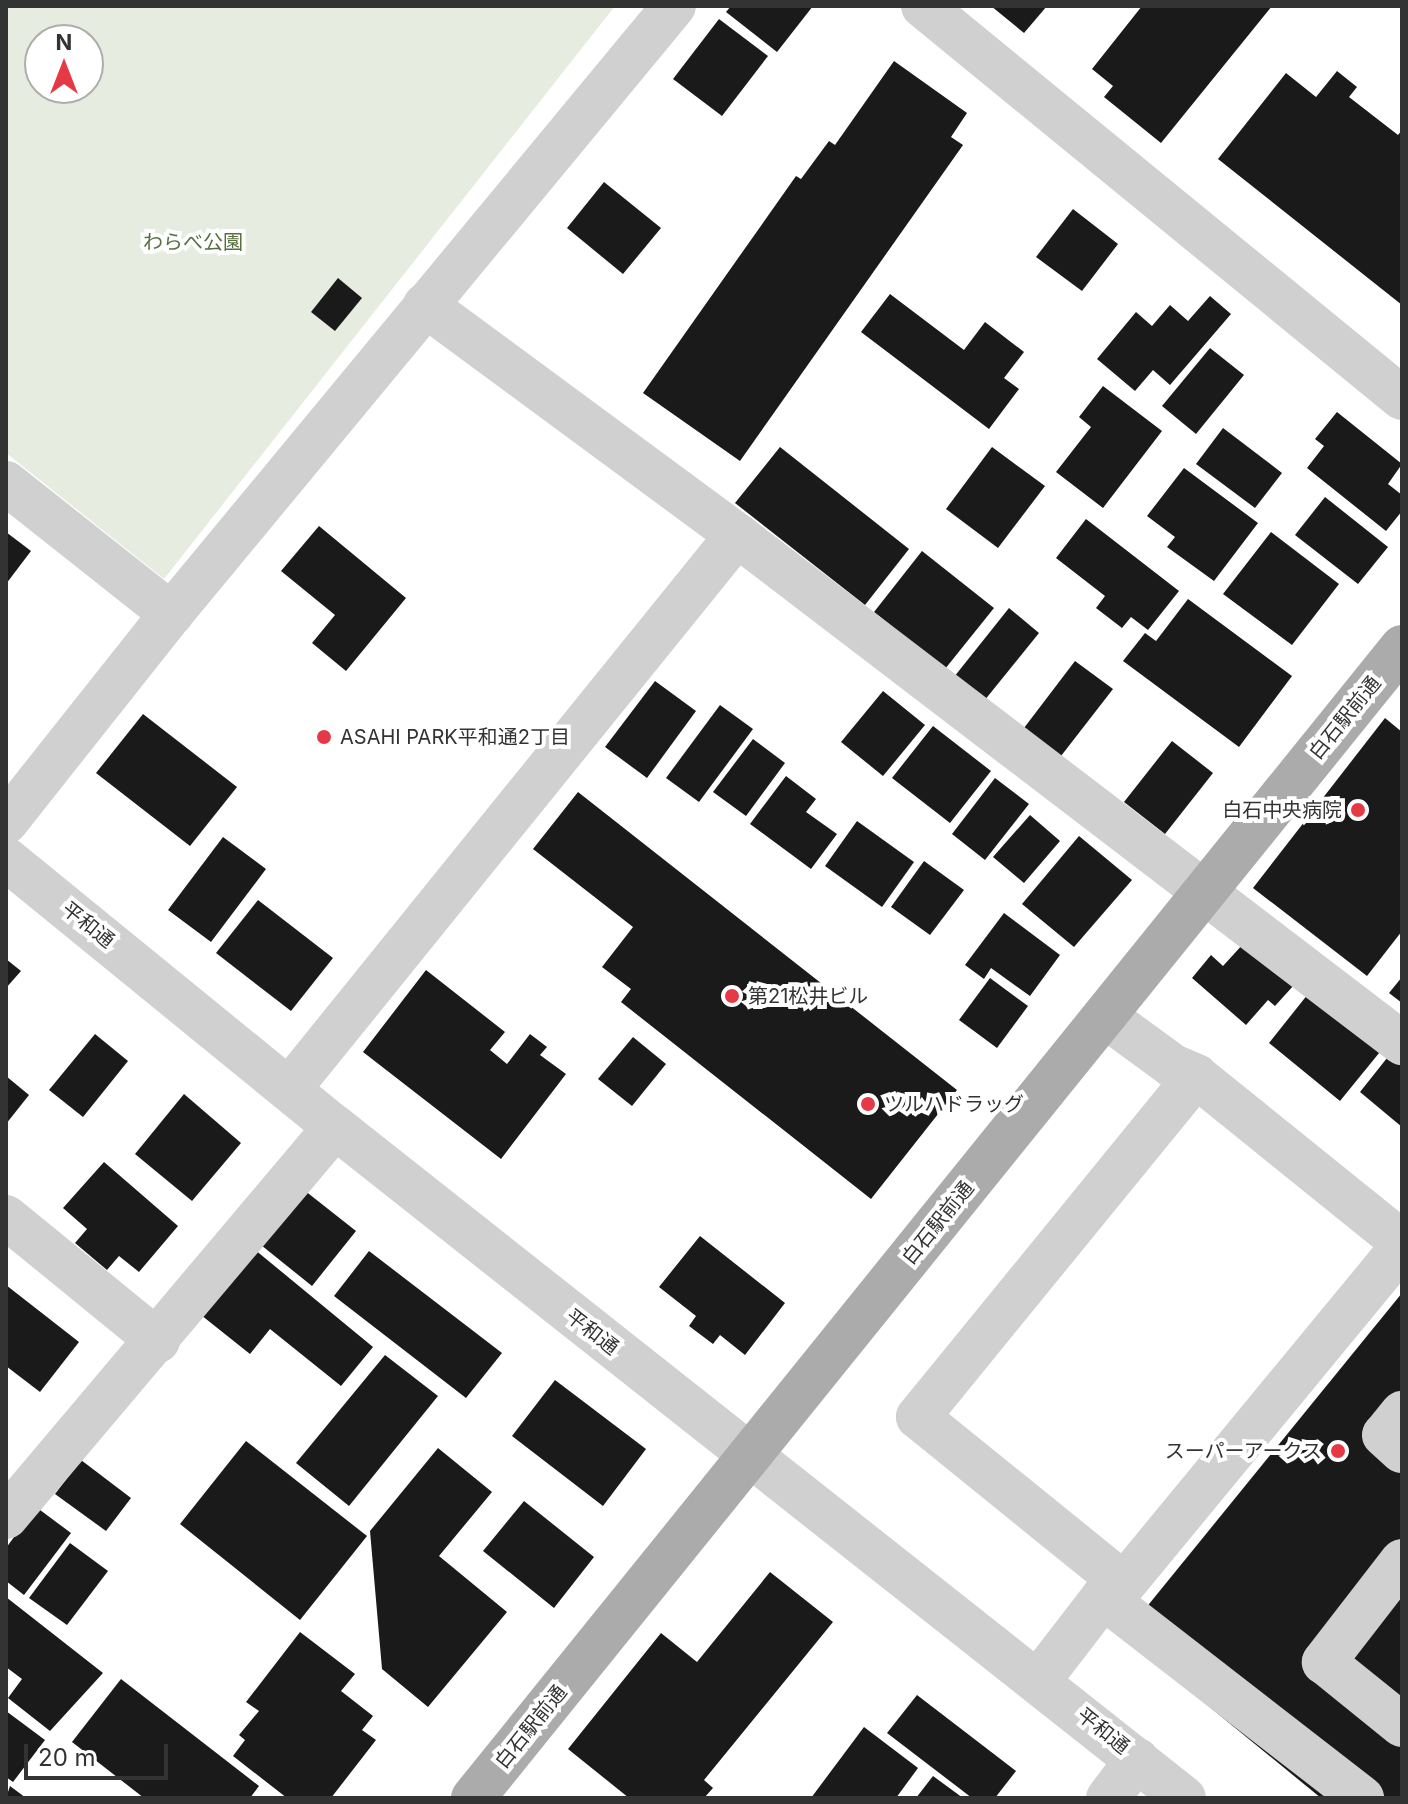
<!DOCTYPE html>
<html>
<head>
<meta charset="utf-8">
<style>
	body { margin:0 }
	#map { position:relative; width:1408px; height:1804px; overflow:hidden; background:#fff; font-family:Inter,"Noto Sans JP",sans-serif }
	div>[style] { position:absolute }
	.green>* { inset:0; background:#e6ecdf }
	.building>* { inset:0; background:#1a1a1a }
	.minor>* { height:44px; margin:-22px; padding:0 22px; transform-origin:22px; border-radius:22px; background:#d0d0d0 }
	.major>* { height:44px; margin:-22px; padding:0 22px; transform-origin:22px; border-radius:22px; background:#ababab }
	.dots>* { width:22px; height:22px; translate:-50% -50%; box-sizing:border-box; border:4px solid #fff; border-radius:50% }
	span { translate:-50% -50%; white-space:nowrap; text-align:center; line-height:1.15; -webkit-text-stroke:8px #fff; paint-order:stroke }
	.park-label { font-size:20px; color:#56703f }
	.street-label { font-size:20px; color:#333 }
	.poi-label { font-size:20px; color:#333 }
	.left { translate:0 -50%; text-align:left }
	.right { translate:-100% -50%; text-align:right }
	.frame { position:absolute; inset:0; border:8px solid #333; pointer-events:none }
	.north { position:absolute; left:24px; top:24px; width:80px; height:80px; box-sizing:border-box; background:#fff; border:2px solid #adadad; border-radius:50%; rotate:0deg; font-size:22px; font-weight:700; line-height:32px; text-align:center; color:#333 }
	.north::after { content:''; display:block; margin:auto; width:28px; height:36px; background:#e63946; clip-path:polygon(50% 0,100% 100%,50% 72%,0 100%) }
	.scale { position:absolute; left:24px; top:1744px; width:144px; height:36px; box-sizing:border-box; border:4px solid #333; border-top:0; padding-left:10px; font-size:24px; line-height:28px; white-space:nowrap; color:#333; -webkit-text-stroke:6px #fff; paint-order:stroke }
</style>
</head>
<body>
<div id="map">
	<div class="green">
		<div style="clip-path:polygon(evenodd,6px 6px,615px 6px,164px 579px,6px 453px,6px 6px,40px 40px,88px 40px,88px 88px,40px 88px,40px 40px)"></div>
	</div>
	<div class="building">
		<div style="clip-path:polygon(731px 6px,813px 6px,777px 52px,726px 12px)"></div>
		<div style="clip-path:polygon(991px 6px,1047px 6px,1024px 33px)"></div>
		<div style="clip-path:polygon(1142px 6px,1272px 6px,1161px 143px,1104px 97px,1113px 86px,1092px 69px)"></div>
		<div style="clip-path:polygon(719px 19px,768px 56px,722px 116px,673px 79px)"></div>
		<div style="clip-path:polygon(894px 61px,967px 113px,951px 137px,963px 145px,740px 461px,643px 393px,796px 176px,801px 179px,829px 141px,835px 145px)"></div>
		<div style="clip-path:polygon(1337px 71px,1357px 87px,1349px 97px,1398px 135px,1402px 130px,1402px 305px,1218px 159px,1286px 73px,1316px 97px)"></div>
		<div style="clip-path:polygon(604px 182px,661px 228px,623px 274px,567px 228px)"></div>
		<div style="clip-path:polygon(1073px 209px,1118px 244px,1082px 291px,1036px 257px)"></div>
		<div style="clip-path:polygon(338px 278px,362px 298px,335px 331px,311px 312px)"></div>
		<div style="clip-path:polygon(890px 294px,964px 350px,985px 322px,1024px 352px,1004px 378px,1019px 389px,989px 429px,861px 332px)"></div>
		<div style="clip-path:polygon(1210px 296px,1231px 314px,1170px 385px,1153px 370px,1135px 391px,1097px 359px,1136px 312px,1152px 326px,1170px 305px,1188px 321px)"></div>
		<div style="clip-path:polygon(1210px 348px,1244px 375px,1196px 434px,1162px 406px)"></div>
		<div style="clip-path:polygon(1103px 386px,1162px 431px,1103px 508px,1056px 472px,1091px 427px,1079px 417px)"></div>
		<div style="clip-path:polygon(1337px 412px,1402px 464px,1388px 484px,1402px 495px,1402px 511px,1386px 531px,1307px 468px,1324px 446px,1315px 439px)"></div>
		<div style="clip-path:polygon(1223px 428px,1282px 473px,1255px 508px,1196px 464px)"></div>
		<div style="clip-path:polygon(780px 447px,909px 549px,865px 605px,735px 503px)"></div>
		<div style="clip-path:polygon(992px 447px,1045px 486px,998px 548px,946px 509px)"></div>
		<div style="clip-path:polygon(1184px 468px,1258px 523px,1214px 581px,1167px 547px,1175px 537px,1147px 516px)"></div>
		<div style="clip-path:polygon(1325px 497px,1388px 547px,1358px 584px,1295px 535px)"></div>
		<div style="clip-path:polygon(1086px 519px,1179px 591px,1148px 630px,1131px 617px,1122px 628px,1096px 608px,1105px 596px,1056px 558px)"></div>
		<div style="clip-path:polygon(319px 526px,406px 598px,346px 671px,312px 643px,335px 615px,281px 571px)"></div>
		<div style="clip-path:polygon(6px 532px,31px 551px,6px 584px)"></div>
		<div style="clip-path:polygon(1271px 532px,1339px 584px,1292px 645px,1223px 594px)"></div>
		<div style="clip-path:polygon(922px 551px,994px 608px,945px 669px,874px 612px)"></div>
		<div style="clip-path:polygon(1188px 599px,1292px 676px,1239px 747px,1123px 661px,1145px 633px,1156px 641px)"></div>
		<div style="clip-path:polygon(1009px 608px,1039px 633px,984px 701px,954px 677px)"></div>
		<div style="clip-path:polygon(1075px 661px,1113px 689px,1061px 756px,1024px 728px)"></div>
		<div style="clip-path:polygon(655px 681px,696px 711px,647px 778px,605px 747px)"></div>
		<div style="clip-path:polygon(883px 691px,925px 725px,883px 776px,841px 742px)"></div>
		<div style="clip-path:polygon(720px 705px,753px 729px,699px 802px,666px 778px)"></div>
		<div style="clip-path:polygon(143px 714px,237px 787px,190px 846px,96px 773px)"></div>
		<div style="clip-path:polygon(1385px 718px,1402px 732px,1402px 931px,1367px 976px,1253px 888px)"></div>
		<div style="clip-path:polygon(933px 726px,991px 771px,950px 823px,892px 778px)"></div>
		<div style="clip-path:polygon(753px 739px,785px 763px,746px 816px,713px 792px)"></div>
		<div style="clip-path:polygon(1172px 741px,1213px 773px,1165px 834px,1124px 802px)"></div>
		<div style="clip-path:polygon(786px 776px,816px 799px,806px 812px,837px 834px,811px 869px,750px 824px)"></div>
		<div style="clip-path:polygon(995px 778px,1029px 804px,985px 860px,952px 834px)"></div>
		<div style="clip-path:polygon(578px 792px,957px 1090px,871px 1199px,621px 1002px,631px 989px,602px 967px,633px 927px,533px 849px)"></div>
		<div style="clip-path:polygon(1030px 815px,1060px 841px,1024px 883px,993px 857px)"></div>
		<div style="clip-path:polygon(857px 821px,914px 862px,882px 907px,825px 866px)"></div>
		<div style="clip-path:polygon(1079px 836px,1132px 880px,1074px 947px,1022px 904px)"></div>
		<div style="clip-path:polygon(223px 837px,266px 869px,211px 942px,168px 910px)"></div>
		<div style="clip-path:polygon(924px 861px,964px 890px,930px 935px,891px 907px)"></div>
		<div style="clip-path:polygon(258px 900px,333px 958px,291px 1011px,216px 953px)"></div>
		<div style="clip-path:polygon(1004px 913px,1060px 955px,1030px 996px,991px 968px,984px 979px,965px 965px)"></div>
		<div style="clip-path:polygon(1244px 943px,1294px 985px,1275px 1006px,1268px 1000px,1246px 1025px,1192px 978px,1211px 955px,1223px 966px)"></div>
		<div style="clip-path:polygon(6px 959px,21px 971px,6px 988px)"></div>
		<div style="clip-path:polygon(426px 970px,505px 1032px,490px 1050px,507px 1064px,530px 1034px,547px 1047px,540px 1055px,566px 1074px,501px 1159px,363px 1052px)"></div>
		<div style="clip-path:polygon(1402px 977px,1402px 1003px,1389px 993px)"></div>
		<div style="clip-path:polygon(990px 978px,1028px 1006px,997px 1048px,959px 1020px)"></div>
		<div style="clip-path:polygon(1316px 984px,1388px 1042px,1340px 1101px,1269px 1043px)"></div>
		<div style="clip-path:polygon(95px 1034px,128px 1061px,83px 1117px,49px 1090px)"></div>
		<div style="clip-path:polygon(633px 1037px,666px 1064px,632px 1106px,598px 1079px)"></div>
		<div style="clip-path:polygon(1391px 1053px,1402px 1062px,1402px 1127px,1360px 1092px)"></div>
		<div style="clip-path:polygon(6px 1076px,29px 1095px,6px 1124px)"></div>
		<div style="clip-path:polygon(184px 1094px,241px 1143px,192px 1201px,135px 1154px)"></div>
		<div style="clip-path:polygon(104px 1162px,178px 1226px,139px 1272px,119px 1256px,107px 1270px,75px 1243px,87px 1229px,63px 1208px)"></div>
		<div style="clip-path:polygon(304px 1190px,356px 1231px,312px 1286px,261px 1245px)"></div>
		<div style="clip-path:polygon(700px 1236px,785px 1303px,745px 1355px,720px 1335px,713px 1344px,689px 1326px,696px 1316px,659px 1287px)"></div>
		<div style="clip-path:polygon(254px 1249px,373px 1347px,341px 1386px,270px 1329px,250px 1354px,201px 1315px)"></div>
		<div style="clip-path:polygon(369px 1251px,502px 1353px,466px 1398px,334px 1296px)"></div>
		<div style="clip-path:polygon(6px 1285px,79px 1342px,40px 1392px,6px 1366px)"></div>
		<div style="clip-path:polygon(1402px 1293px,1402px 1798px,1321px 1798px,1135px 1646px,1145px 1609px)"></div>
		<div style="clip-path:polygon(385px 1355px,438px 1396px,349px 1506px,296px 1463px)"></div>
		<div style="clip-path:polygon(555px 1380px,646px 1449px,603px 1506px,512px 1436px)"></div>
		<div style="clip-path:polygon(246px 1441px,367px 1536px,300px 1620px,180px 1524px)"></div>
		<div style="clip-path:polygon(438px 1448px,492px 1492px,439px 1556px,507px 1612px,428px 1707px,382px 1669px,370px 1531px)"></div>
		<div style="clip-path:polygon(81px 1460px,131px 1498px,106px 1531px,55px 1494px)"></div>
		<div style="clip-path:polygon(524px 1501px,594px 1557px,554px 1608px,483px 1551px)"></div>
		<div style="clip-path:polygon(36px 1507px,71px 1533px,24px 1595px,6px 1581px,6px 1548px)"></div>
		<div style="clip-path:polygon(70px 1543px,108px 1571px,67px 1625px,29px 1598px)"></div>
		<div style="clip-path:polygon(770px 1572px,833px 1622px,704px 1780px,713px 1788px,704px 1798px,629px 1798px,568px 1749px,661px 1633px,697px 1662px)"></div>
		<div style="clip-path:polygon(6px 1597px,103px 1673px,50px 1731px,8px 1698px,22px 1679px,6px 1667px)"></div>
		<div style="clip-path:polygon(300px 1632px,355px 1674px,341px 1691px,373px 1716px,362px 1730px,376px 1740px,331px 1798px,287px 1798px,233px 1756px,245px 1740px,239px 1735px,259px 1711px,246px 1702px)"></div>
		<div style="clip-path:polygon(121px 1679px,259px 1786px,250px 1798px,144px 1798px,72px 1742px)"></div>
		<div style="clip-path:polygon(917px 1695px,1016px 1771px,995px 1798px,972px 1798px,887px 1733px)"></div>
		<div style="clip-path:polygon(6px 1711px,45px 1740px,13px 1782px,6px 1777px)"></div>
		<div style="clip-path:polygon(864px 1727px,918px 1768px,896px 1798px,811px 1798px)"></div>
		<div style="clip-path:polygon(933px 1776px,963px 1798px,916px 1798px)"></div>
		<div style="clip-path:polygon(10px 1786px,26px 1798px,6px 1798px)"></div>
	</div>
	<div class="minor">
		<div style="left:923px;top:6px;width:619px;rotate:39.3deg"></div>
		<div style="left:425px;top:305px;width:388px;rotate:36.4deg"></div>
		<div style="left:737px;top:535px;width:837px;rotate:37.38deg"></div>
		<div style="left:6px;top:483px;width:211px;rotate:38.4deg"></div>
		<div style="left:6px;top:822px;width:265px;rotate:-51.6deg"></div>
		<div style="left:171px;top:614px;width:789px;rotate:-50.4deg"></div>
		<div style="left:6px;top:859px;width:424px;rotate:39.2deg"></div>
		<div style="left:335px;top:1127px;width:1082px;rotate:38.32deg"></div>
		<div style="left:1106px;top:1017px;width:83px;rotate:36.2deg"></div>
		<div style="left:1173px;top:1066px;width:25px;rotate:23deg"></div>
		<div style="left:1196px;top:1076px;width:265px;rotate:38.9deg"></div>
		<div style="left:1196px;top:1076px;width:440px;rotate:129.2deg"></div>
		<div style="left:918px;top:1417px;width:265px;rotate:39deg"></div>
		<div style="left:1124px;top:1584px;width:437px;rotate:-50.5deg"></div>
		<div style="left:290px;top:1088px;width:711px;rotate:-51.05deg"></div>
		<div style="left:6px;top:1217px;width:196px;rotate:39.2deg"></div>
		<div style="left:1402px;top:1413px;width:28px;rotate:129deg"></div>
		<div style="left:1384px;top:1435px;width:24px;rotate:42deg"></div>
		<div style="left:6px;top:1517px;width:510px;rotate:-49.85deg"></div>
		<div style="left:1402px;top:1561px;width:128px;rotate:127.7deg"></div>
		<div style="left:1324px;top:1662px;width:100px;rotate:38.9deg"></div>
		<div style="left:1103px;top:1597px;width:328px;rotate:37.8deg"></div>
		<div style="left:1040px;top:1679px;width:126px;rotate:-52.4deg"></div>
		<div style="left:1108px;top:1798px;width:48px;rotate:-52.7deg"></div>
	</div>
	<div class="major">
		<div style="left:473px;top:1798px;width:1479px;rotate:-51.09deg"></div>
	</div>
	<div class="dots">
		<div style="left:324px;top:737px;background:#e63946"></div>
		<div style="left:1358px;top:810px;background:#e63946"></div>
		<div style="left:732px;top:996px;background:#e63946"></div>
		<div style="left:868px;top:1104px;background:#e63946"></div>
		<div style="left:1338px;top:1451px;background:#e63946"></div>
	</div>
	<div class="park-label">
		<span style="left:193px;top:242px">わらべ公園</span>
	</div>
	<div class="street-label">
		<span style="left:1345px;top:718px;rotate:-51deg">白石駅前通</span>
		<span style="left:88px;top:925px;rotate:39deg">平和通</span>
		<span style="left:938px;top:1223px;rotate:-51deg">白石駅前通</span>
		<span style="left:592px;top:1332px;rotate:38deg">平和通</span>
		<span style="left:531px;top:1727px;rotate:-51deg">白石駅前通</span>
		<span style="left:1103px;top:1731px;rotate:39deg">平和通</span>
	</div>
	<div class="poi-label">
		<span class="left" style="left:340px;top:737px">ASAHI PARK平和通2丁目</span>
		<span class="right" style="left:1342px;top:810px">白石中央病院</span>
		<span class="left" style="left:748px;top:996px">第21松井ビル</span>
		<span class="left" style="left:884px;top:1104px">ツルハドラッグ</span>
		<span class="right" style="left:1322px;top:1451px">スーパーアークス</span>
	</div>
	<div class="frame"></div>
	<div class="north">N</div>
	<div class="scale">20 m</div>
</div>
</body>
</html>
